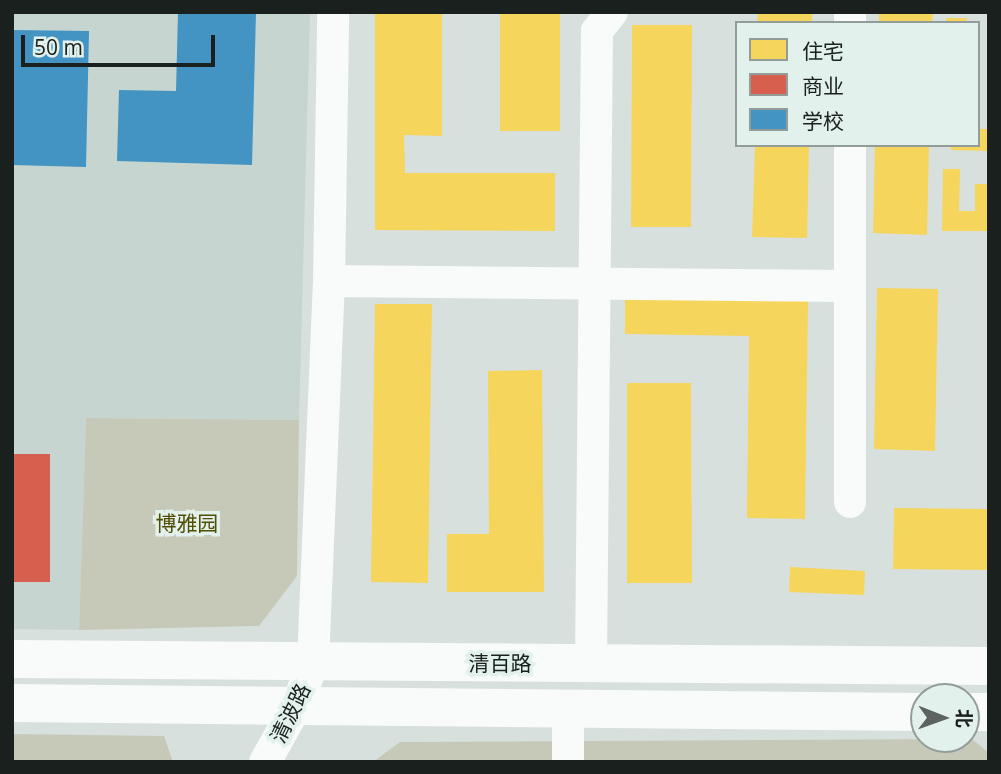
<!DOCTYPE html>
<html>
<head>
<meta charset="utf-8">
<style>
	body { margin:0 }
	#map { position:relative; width:1001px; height:774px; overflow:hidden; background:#d8e0dd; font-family:"Open Sans","Noto Sans SC",sans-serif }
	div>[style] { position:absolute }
	.built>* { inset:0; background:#c6d5cf }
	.green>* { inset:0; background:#c6c9b8 }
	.homes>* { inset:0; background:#f6d55c }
	.shops>* { inset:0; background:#d6604d }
	.schools>* { inset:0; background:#4393c3 }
	.minor>* { height:32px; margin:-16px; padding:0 16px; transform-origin:16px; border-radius:16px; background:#f9fafa }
	.tertiary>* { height:38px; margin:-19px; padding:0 19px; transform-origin:19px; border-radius:19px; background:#f9fafa }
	span { translate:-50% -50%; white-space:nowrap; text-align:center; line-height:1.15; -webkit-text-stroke:7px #e2f1eb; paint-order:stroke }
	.park-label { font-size:21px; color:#514d04 }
	.street-label { font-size:21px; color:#1a201d }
	.frame { position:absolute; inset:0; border:14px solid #1a201d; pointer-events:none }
	.legend { position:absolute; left:735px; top:21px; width:245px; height:126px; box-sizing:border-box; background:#e2f1eb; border:2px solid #929d99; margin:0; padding:9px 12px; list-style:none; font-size:21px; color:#1a201d }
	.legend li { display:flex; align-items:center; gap:14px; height:35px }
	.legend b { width:35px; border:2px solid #929d99 }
	.north { position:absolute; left:910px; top:683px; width:70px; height:70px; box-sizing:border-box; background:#e2f1eb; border:2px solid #929d99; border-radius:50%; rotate:91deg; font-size:19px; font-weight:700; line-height:28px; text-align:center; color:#1a201d }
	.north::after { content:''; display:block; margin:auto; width:24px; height:32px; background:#5c6360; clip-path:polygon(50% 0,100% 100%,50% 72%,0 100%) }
	.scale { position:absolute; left:21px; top:35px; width:194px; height:32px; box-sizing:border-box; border:4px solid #1a201d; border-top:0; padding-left:9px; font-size:21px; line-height:24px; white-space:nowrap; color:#1a201d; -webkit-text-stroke:5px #e2f1eb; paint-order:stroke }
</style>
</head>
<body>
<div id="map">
	<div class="built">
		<div style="clip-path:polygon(12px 12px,310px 12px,299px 420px,86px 418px,79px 630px,12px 629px)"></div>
	</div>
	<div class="green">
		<div style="clip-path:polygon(86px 418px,299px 420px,297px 576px,259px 626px,79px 630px)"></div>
		<div style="clip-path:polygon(12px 734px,164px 736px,173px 762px,12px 762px)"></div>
		<div style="clip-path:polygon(972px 739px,989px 753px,989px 762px,373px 762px,400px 742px)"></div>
	</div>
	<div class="homes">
		<div style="clip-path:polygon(375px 12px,442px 12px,442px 136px,404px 135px,405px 173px,555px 173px,555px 231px,375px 230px)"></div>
		<div style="clip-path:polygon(500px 12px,560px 12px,560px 131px,500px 131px)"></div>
		<div style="clip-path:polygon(758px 12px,812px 12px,812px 23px,757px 23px)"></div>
		<div style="clip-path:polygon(879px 12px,933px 12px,932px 23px,879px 23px)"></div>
		<div style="clip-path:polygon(946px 18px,967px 18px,966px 23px,946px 23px)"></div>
		<div style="clip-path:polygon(632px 25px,692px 25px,691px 227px,631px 227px)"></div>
		<div style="clip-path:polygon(978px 129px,989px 129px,989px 151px,951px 150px,951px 145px,978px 145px)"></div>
		<div style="clip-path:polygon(755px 145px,809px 145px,807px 238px,752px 237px)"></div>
		<div style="clip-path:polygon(875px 145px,929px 145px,927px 235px,873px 233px)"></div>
		<div style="clip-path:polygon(943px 169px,960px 169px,959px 211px,975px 211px,975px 184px,989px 184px,989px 231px,942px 231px)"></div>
		<div style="clip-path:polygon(877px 288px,938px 289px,935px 451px,874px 449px)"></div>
		<div style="clip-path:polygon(625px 298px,808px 301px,805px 519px,747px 518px,749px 336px,625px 334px)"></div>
		<div style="clip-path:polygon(375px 304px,432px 304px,428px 583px,371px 582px)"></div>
		<div style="clip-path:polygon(542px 370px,544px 592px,447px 592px,447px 534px,489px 534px,488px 371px)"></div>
		<div style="clip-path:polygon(627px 383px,691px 383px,692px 583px,627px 583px)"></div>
		<div style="clip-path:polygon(894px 508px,989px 509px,989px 570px,893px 569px)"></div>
		<div style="clip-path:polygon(790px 567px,865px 571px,864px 595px,789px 592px)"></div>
	</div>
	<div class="shops">
		<div style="clip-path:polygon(12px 454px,50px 454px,50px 582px,12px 582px)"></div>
	</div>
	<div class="schools">
		<div style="clip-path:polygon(178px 12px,256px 12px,252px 165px,117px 161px,119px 90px,176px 91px)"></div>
		<div style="clip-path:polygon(12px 30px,89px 31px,86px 167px,12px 165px)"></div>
	</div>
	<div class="minor">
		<div style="left:850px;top:23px;width:11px;rotate:-90deg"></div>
		<div style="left:329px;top:281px;width:521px;rotate:0.55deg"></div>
		<div style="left:850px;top:502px;width:357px;rotate:-90deg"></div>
		<div style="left:591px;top:663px;width:632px;rotate:-89.46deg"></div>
		<div style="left:597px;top:31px;width:24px;rotate:-52deg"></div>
		<div style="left:265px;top:762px;width:68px;rotate:-60.8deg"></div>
		<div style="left:298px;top:703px;width:44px;rotate:-69.9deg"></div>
		<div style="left:313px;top:662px;width:381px;rotate:-87.6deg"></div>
		<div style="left:329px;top:281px;width:269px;rotate:-89.1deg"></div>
		<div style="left:568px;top:762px;width:53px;rotate:-90deg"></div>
	</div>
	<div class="tertiary">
		<div style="left:12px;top:659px;width:977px;rotate:0.41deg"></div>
		<div style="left:12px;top:703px;width:912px;rotate:0.57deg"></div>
		<div style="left:966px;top:712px;width:23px"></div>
	</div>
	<div class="park-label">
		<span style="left:187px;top:523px">博雅园</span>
	</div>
	<div class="street-label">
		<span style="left:500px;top:663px">清百路</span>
		<span style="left:290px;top:713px;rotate:-64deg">清波路</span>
	</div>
	<div class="frame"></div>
	<ul class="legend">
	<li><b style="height:19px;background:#f6d55c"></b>住宅</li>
	<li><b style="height:19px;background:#d6604d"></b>商业</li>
	<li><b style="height:19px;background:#4393c3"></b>学校</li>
	</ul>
	<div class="north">北</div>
	<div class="scale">50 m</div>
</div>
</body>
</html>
